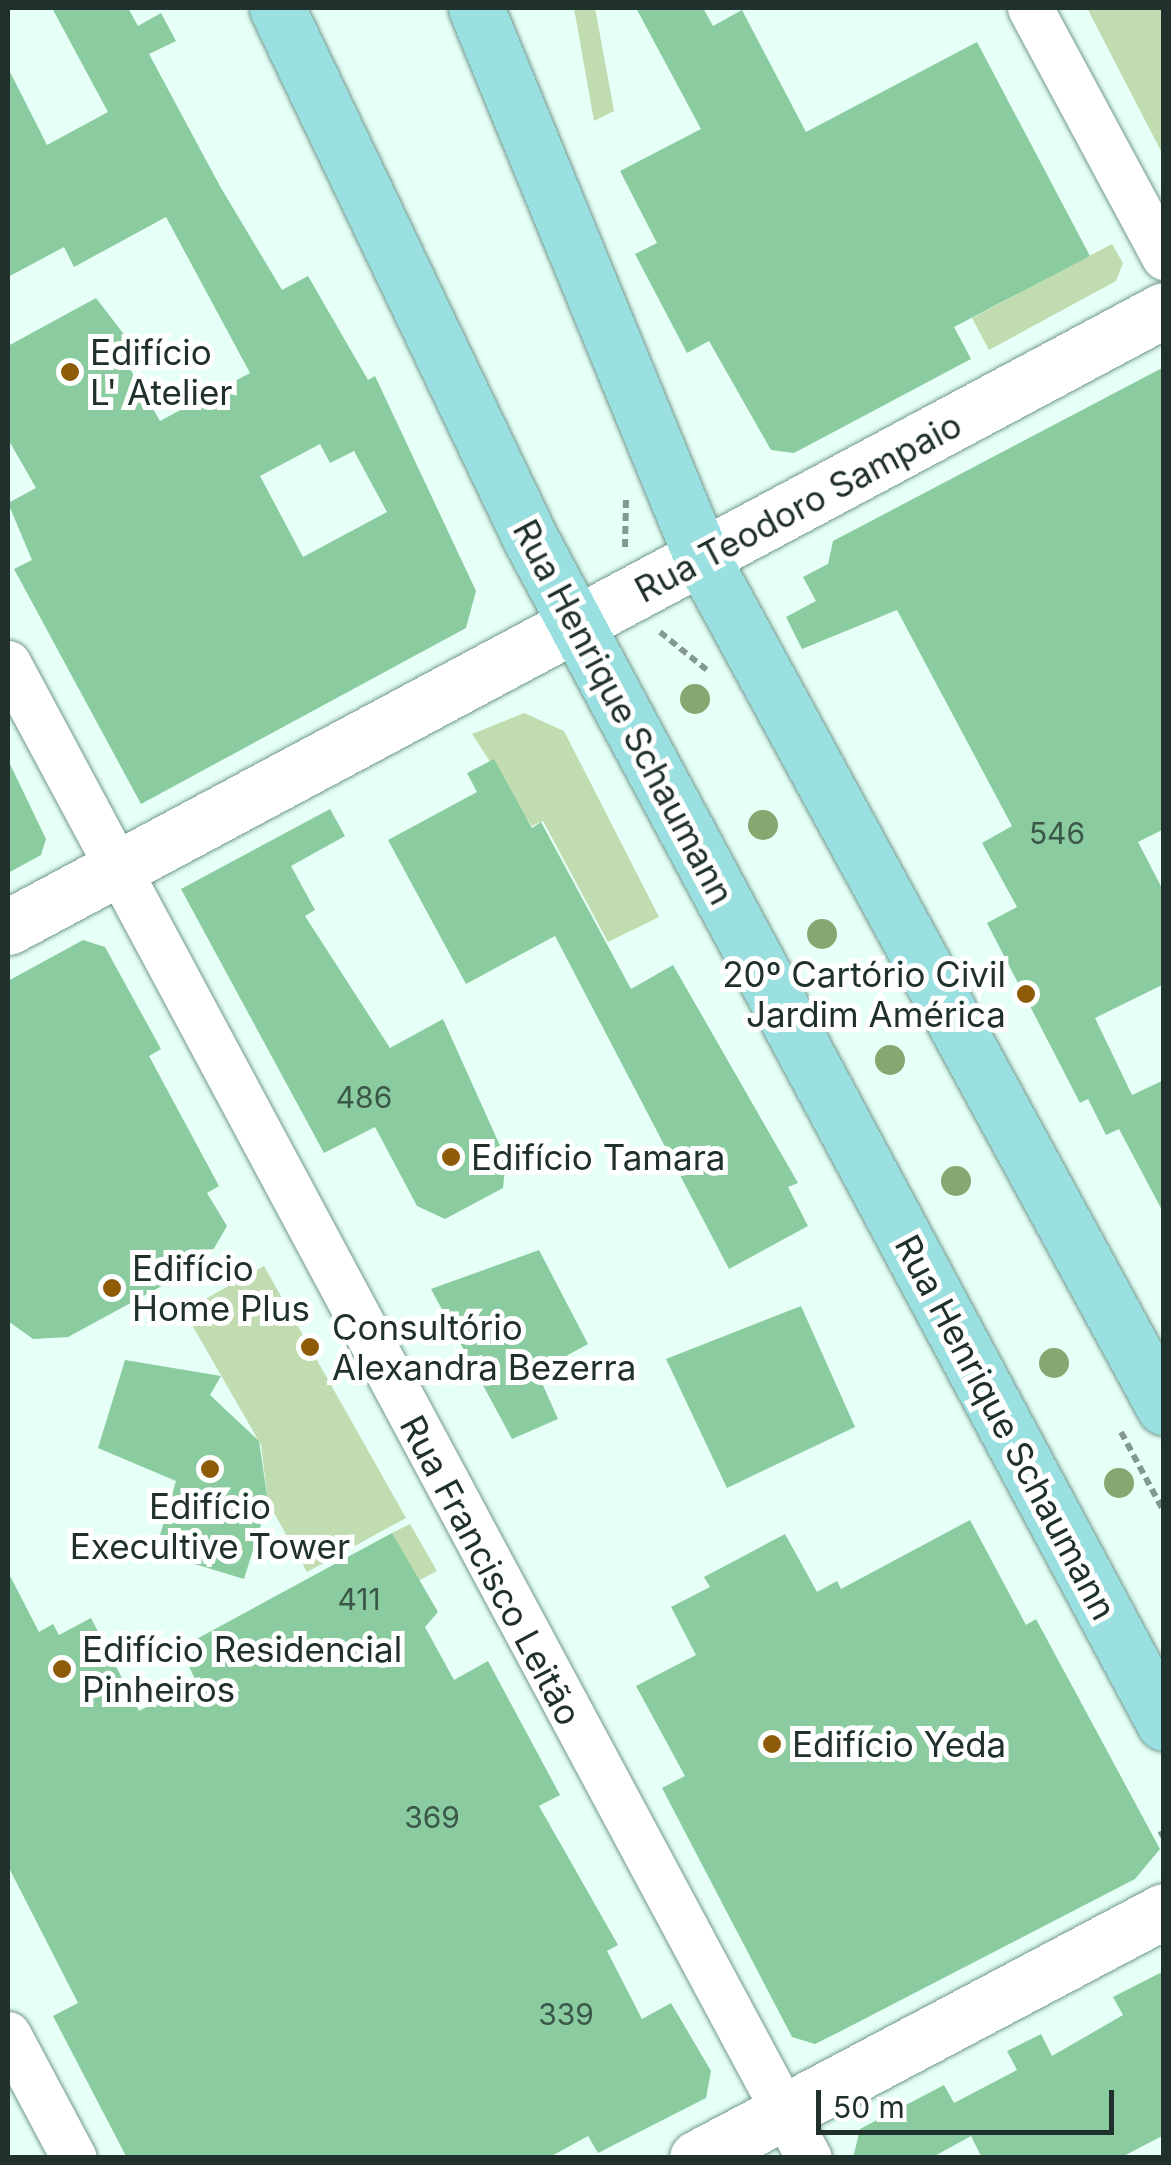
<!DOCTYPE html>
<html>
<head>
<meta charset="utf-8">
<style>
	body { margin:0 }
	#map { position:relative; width:1171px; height:2165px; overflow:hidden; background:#e6fff7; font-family:Inter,sans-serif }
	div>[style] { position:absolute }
	.green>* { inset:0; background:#c1dcb0 }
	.building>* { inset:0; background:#8acc9f }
	.path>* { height:6px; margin-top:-3px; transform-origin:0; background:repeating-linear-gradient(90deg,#849892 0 8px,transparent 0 13px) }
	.roads { filter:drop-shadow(0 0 2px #72988d) drop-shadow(0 0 2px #72988d) }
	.minor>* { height:45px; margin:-22.5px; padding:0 22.5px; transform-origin:22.5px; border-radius:22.5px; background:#fff }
	.tertiary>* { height:55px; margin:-27.5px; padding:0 27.5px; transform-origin:27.5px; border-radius:27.5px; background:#fff }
	.secondary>* { height:55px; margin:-27.5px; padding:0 27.5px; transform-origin:27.5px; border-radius:27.5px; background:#fff }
	.primary>* { height:55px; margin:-27.5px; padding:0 27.5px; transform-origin:27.5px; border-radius:27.5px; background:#9ae0e0 }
	.trees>* { width:30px; height:30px; margin:-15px; border-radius:50%; background:#85a770 }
	.dots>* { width:28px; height:28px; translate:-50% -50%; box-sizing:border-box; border:5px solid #fff; border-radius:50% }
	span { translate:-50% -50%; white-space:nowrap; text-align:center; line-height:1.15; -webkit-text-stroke:10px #fff; paint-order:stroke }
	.number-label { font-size:30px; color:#3a5749 }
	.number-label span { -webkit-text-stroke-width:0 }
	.poi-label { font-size:35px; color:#20302c }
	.left { translate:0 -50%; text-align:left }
	.right { translate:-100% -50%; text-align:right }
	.street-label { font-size:35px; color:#20302c }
	.frame { position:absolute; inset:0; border:10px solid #20302c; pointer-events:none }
	.scale { position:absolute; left:816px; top:2090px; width:298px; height:45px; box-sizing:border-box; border:5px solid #20302c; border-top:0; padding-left:12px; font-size:30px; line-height:35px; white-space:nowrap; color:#20302c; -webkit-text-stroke:8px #fff; paint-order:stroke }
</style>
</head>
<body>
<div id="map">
	<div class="green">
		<div style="clip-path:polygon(574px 8px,595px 8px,614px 111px,594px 121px)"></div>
		<div style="clip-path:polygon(1087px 8px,1163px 8px,1163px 155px)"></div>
		<div style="clip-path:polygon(1112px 244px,1123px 263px,1116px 281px,989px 350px,972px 318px)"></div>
		<div style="clip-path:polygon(524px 713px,564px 731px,659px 917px,608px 942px,543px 821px,532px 826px,472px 734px)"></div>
		<div style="clip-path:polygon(264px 1266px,406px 1518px,307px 1572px,268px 1502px,261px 1445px,184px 1311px)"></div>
		<div style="clip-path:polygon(410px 1524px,437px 1571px,418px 1581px,392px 1533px)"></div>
	</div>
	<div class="building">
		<div style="clip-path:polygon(evenodd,52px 8px,128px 8px,138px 26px,161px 13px,176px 41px,149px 54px,221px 188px,282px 290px,308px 276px,368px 380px,375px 376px,476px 591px,466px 628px,141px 804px,14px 569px,32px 560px,8px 503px,36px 488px,8px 439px,8px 346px,96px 298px,136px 350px,129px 367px,160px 421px,250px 373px,166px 217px,74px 267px,64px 247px,8px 277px,8px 68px,47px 145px,108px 112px,52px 8px,320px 444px,330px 463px,354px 451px,387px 512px,303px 557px,260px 476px,320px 444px)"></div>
		<div style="clip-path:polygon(636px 8px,703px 8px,713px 26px,742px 10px,806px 132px,977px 42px,1090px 256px,954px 327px,971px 359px,794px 453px,771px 450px,709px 341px,687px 353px,635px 254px,657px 243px,620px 171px,701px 129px)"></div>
		<div style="clip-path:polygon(1164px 367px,1164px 829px,1138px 842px,1164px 892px,1164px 984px,1095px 1018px,1132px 1095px,1164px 1080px,1164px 1214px,1119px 1129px,1106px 1135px,1088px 1099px,1080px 1103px,987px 923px,1017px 907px,982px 843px,1012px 826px,897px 610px,802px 649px,786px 617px,816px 601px,803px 577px,828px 564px,833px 541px)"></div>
		<div style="clip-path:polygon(494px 759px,532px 828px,541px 822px,631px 989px,673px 965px,798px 1183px,788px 1187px,808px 1226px,729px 1269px,555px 936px,466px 984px,388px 840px,477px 792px,467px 773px)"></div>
		<div style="clip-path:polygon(8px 760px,46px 839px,41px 855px,8px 873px)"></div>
		<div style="clip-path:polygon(330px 809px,345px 836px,291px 866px,315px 910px,305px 916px,390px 1048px,443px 1019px,506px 1159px,503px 1188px,445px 1219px,417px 1206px,375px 1127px,324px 1153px,181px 889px)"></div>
		<div style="clip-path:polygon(83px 940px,105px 947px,161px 1049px,149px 1056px,219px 1186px,207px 1193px,227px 1226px,206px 1262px,68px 1337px,33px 1339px,8px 1321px,8px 981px)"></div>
		<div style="clip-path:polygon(539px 1250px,588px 1344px,537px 1372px,558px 1419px,512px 1439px,431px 1289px)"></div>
		<div style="clip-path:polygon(801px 1306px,855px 1427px,727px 1488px,666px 1359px)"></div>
		<div style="clip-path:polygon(125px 1360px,221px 1376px,210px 1395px,259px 1441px,268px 1502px,244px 1579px,155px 1552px,176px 1481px,98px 1448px)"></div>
		<div style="clip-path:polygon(970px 1520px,1026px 1625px,1036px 1619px,1160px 1849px,1135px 1879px,843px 2030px,815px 2044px,792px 2037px,662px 1788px,685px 1776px,636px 1686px,696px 1655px,671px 1607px,710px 1587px,704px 1577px,785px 1534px,817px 1592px,837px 1581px,841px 1589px)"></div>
		<div style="clip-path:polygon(392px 1533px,438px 1612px,425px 1627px,454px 1680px,488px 1661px,560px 1795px,539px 1806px,618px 1945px,607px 1951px,642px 2019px,671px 2003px,711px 2071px,706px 2098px,598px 2153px,588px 2136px,548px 2158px,127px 2158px,53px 2016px,78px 2003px,8px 1866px,8px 1572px,39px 1632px,53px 1624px,59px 1635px,91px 1618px,139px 1711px,196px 1681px,180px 1648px)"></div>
		<div style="clip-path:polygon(1164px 1971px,1164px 2135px,1120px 2158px,982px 2158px,971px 2136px,931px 2158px,853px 2158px,860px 2129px,944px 2085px,954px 2103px,1017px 2070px,1007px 2051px,1041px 2034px,1052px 2056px,1123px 2015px,1113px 1997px)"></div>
	</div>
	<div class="path">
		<div style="left:625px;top:547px;width:47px;rotate:-88.8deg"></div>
		<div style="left:660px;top:632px;width:60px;rotate:39deg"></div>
		<div style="left:1121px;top:1432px;width:91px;rotate:61.7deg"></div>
		<div style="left:1159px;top:1835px;width:5px;rotate:-22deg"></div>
	</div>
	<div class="roads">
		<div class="minor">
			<div style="left:1030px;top:8px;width:283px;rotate:61.7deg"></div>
			<div style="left:8px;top:663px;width:1696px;rotate:61.82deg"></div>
			<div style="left:8px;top:2034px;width:140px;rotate:62deg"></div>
		</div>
		<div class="tertiary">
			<div style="left:697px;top:2158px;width:528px;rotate:-27.87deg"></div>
		</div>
		<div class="secondary">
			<div style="left:8px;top:927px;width:1310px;rotate:-28.09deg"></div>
		</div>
		<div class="primary">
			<div style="left:277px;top:8px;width:587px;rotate:64.48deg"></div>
			<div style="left:530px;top:538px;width:1344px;rotate:61.85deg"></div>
			<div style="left:476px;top:8px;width:595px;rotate:67.66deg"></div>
			<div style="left:702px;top:558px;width:967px;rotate:61.45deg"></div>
		</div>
	</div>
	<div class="trees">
		<div style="left:695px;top:699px"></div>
		<div style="left:763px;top:825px"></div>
		<div style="left:822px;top:934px"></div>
		<div style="left:890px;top:1060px"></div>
		<div style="left:956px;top:1181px"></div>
		<div style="left:1054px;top:1363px"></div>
		<div style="left:1119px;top:1483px"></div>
	</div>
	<div class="dots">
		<div style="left:70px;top:372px;background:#8e5c08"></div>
		<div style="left:1026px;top:994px;background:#8e5c08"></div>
		<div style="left:451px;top:1157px;background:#8e5c08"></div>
		<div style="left:112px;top:1288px;background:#8e5c08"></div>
		<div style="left:310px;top:1347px;background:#8e5c08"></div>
		<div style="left:210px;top:1469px;background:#8e5c08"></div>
		<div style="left:62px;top:1669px;background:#8e5c08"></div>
		<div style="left:772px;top:1744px;background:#8e5c08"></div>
	</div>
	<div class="number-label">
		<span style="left:1057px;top:833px">546</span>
		<span style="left:364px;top:1097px">486</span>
		<span style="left:359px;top:1599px">411</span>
		<span style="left:432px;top:1817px">369</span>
		<span style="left:566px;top:2014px">339</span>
	</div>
	<div class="poi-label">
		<span class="left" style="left:90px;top:372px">Edifício<br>L' Atelier</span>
		<span class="right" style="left:1006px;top:994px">20º Cartório Civil<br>Jardim América</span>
		<span class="left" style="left:471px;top:1157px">Edifício Tamara</span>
		<span class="left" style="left:132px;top:1288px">Edifício<br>Home Plus</span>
		<span class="left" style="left:332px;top:1347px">Consultório<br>Alexandra Bezerra</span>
		<span style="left:210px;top:1526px">Edifício<br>Execultive Tower</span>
		<span class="left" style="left:82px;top:1669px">Edifício Residencial<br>Pinheiros</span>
		<span class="left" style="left:792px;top:1744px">Edifício Yeda</span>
	</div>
	<div class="street-label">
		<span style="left:798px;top:507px;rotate:-28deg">Rua Teodoro Sampaio</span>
		<span style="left:624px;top:712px;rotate:62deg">Rua Henrique Schaumann</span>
		<span style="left:1006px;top:1427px;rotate:62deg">Rua Henrique Schaumann</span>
		<span style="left:491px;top:1570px;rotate:62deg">Rua Francisco Leitão</span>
	</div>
	<div class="frame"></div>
	<div class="scale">50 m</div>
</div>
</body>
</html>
